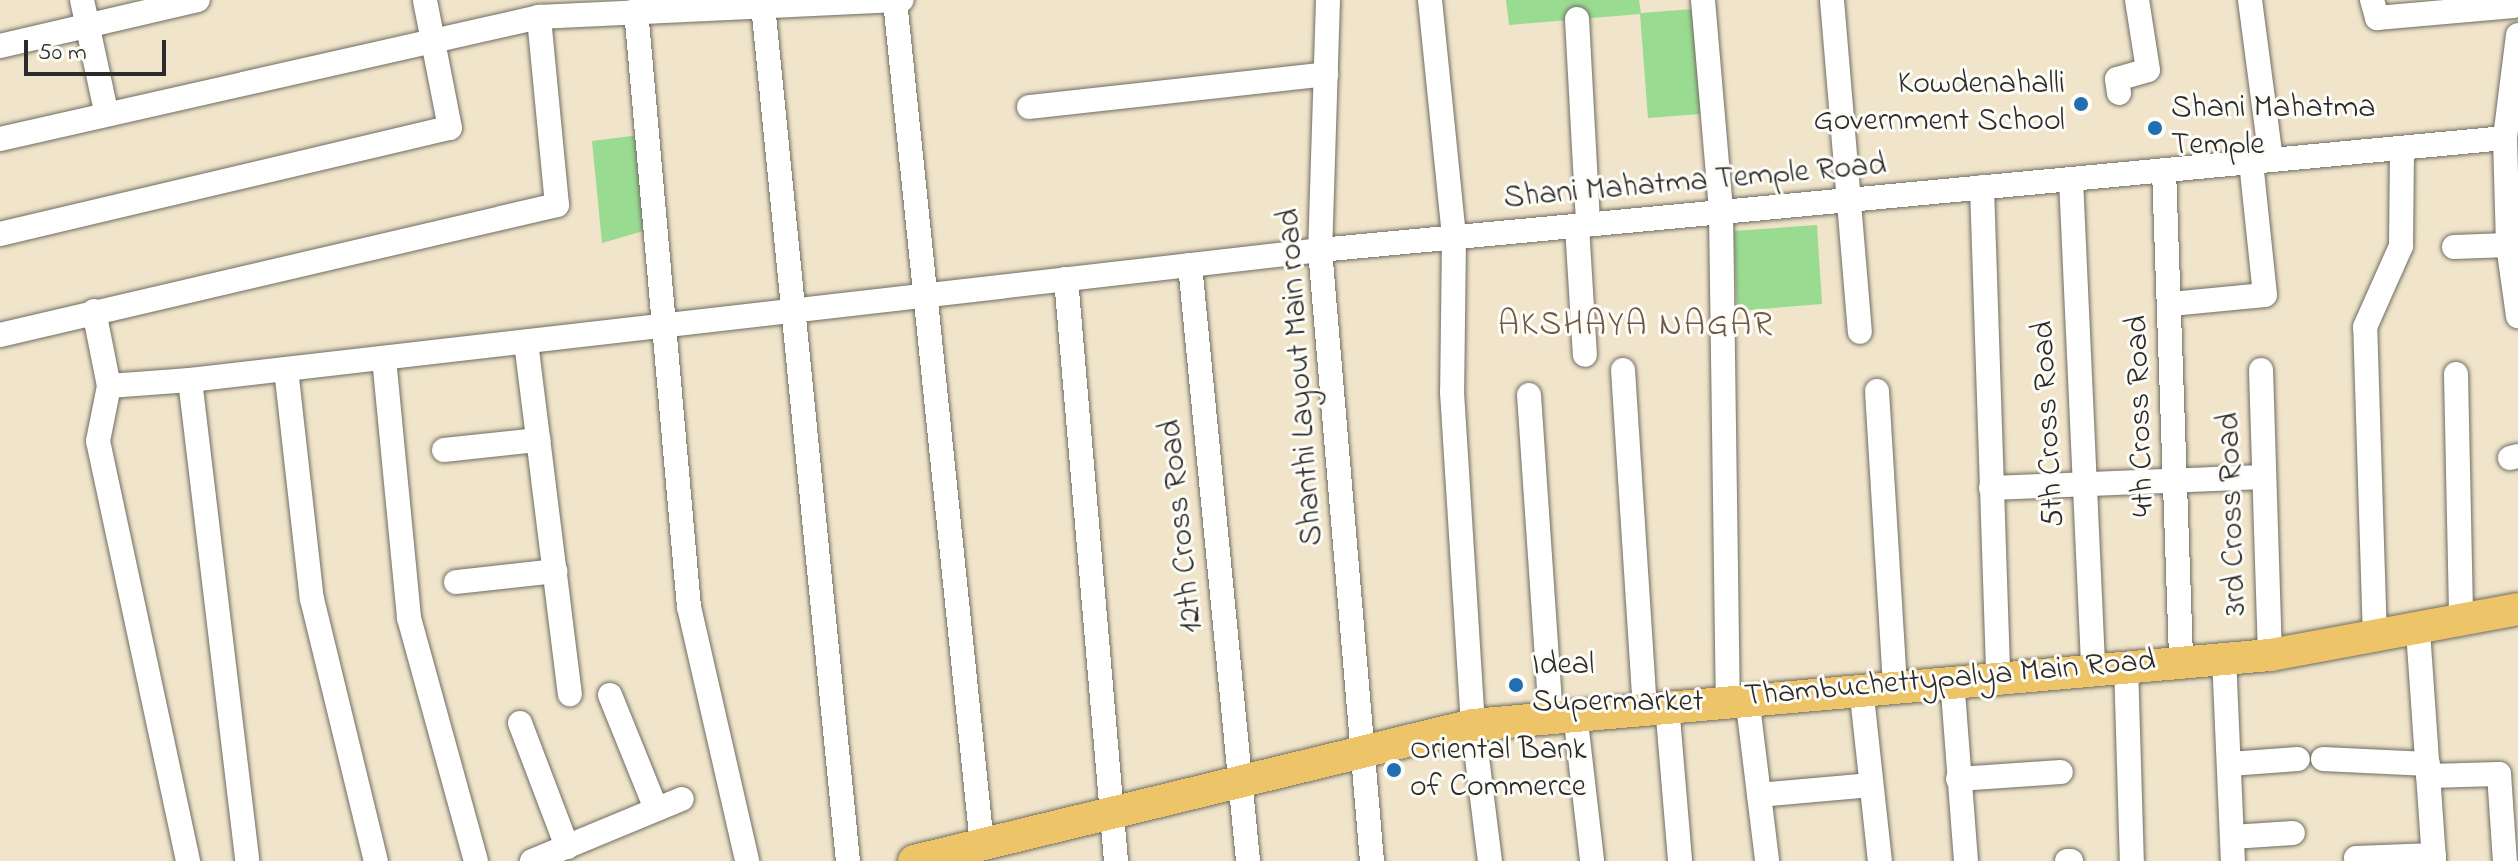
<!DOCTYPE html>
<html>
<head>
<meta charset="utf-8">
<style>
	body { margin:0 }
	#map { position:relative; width:2518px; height:861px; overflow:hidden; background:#f0e5ca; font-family:"Indie Flower",sans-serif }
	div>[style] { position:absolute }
	.green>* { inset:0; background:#9adb92 }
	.roads { filter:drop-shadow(0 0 2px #706c63) drop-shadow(0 0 2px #706c63) }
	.minor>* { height:24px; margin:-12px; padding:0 12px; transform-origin:12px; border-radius:12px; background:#fff }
	.major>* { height:32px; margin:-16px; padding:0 16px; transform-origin:16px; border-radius:16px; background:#eec469 }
	.dots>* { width:22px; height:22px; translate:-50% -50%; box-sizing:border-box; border:4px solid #fdfcf7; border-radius:50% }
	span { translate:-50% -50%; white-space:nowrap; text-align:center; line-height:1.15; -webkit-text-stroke:6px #fdfcf7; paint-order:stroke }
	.poi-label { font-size:32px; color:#2b2b2b }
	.right { translate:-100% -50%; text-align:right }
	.left { translate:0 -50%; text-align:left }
	.street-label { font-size:32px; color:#2b2b2b }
	.neighbourhood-label { font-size:34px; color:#705746; letter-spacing:2px }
	.scale { position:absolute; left:24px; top:40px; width:142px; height:36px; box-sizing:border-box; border:4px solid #2b2b2b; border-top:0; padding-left:10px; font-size:24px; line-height:28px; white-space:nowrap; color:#2b2b2b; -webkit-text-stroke:6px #fdfcf7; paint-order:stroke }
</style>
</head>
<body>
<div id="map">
	<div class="green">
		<div style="clip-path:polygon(1506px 0,1639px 0,1641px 13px,1693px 9px,1701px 114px,1648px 118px,1640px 14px,1509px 25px)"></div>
		<div style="clip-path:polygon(639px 135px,647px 230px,602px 243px,592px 141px)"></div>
		<div style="clip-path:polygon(1817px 225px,1822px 304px,1737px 311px,1734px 231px)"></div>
	</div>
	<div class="roads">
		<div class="minor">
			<div style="left:82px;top:0;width:114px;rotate:77.8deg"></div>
			<div style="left:1328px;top:0;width:250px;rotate:91.8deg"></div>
			<div style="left:1320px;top:250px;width:613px;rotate:85.14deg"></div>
			<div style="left:1430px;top:0;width:239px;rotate:84.2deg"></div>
			<div style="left:1454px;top:238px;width:154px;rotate:90.7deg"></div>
			<div style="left:1452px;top:392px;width:334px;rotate:86.4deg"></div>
			<div style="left:1473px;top:725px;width:137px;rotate:82.9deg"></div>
			<div style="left:1703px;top:0;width:213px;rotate:85.1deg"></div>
			<div style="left:1721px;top:212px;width:487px;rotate:89.2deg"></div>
			<div style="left:1832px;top:0;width:333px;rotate:85.2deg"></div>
			<div style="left:2250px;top:0;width:161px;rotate:82.5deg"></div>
			<div style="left:2372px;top:0;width:19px;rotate:74deg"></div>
			<div style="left:2377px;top:18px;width:137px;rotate:-5deg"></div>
			<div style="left:895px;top:1px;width:847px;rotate:84.11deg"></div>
			<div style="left:763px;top:5px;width:860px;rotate:84.33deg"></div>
			<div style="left:636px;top:10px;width:599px;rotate:84.93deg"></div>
			<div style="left:689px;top:607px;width:261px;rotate:77.1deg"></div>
			<div style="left:1577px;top:19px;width:206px;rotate:86.9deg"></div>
			<div style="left:2518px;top:35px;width:104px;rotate:97.2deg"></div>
			<div style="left:2505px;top:138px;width:107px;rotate:88.4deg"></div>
			<div style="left:2508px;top:245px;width:10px;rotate:-11deg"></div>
			<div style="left:0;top:46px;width:203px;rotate:-13.1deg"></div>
			<div style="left:2119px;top:93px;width:14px;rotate:-98deg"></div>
			<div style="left:2117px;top:79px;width:32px;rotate:-16deg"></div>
			<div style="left:2148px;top:70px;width:71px;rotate:-98.9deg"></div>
			<div style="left:1029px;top:107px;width:299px;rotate:-6.3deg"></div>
			<div style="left:0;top:139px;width:553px;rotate:-12.75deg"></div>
			<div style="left:539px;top:17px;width:363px;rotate:-2.7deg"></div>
			<div style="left:2164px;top:170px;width:490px;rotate:88deg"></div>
			<div style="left:2071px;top:179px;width:488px;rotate:87.4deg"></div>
			<div style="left:1982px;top:187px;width:487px;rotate:88.1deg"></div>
			<div style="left:1577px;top:226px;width:129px;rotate:86.5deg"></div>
			<div style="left:0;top:234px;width:462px;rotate:-13.3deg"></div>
			<div style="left:450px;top:128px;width:130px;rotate:-101.1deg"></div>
			<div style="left:2454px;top:247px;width:54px;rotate:-2.1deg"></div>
			<div style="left:2508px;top:245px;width:72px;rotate:82deg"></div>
			<div style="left:1190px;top:265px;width:599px;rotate:84.44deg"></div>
			<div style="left:1066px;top:279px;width:584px;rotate:85.09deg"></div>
			<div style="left:2171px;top:304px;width:94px;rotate:-5.5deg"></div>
			<div style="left:2265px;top:295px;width:134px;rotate:-96deg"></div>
			<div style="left:94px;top:311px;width:76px;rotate:78.7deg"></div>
			<div style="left:109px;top:386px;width:81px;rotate:-4.2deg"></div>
			<div style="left:190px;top:380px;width:1137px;rotate:-6.56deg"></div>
			<div style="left:1320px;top:250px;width:1190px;rotate:-5.4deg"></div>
			<div style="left:0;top:335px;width:572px;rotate:-13.14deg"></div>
			<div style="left:557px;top:205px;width:189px;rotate:-95.5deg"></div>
			<div style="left:526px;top:342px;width:355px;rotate:82.9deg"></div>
			<div style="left:384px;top:358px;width:261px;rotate:84.5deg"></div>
			<div style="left:409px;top:618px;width:252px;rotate:74.6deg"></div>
			<div style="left:286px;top:369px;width:231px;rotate:83.6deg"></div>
			<div style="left:312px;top:599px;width:270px;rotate:76.3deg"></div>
			<div style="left:1623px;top:370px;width:337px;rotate:86.3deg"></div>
			<div style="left:2261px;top:370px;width:285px;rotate:88.2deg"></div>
			<div style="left:2456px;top:374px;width:247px;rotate:88.8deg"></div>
			<div style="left:190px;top:380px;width:484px;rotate:83.2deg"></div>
			<div style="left:109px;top:386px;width:56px;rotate:101.3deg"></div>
			<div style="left:98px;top:441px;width:430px;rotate:77.9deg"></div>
			<div style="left:1877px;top:391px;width:293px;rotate:86.5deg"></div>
			<div style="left:1529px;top:395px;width:322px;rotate:86.1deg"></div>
			<div style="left:444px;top:450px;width:95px;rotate:-6.1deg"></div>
			<div style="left:2510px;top:458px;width:8px;rotate:-14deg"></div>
			<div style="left:1991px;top:488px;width:273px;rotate:-2.3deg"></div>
			<div style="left:456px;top:582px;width:100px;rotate:-6.3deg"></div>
			<div style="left:2418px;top:631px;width:231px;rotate:86deg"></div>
			<div style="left:2375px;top:639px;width:312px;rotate:-91.8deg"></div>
			<div style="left:2365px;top:327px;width:89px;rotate:-66deg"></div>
			<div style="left:2401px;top:246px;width:98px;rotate:-89.4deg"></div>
			<div style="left:2224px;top:657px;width:204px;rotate:87.5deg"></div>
			<div style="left:2126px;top:664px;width:197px;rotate:88.3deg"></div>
			<div style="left:1952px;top:679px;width:183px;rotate:85.6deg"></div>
			<div style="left:1861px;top:687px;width:175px;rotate:83.8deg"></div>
			<div style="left:610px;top:695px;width:123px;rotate:68deg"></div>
			<div style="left:1747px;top:697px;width:165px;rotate:83deg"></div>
			<div style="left:1667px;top:705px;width:157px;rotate:85.2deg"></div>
			<div style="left:1575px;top:713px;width:149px;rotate:83.4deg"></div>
			<div style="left:520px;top:723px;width:133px;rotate:69.2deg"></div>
			<div style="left:2323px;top:759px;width:105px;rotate:2.7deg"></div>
			<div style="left:2230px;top:764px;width:68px;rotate:-4.2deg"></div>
			<div style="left:2428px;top:776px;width:71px;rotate:-1.6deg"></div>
			<div style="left:2499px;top:774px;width:87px;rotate:86.1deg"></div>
			<div style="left:1958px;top:779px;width:103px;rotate:-3.9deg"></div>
			<div style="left:1759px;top:795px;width:112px;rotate:-5.1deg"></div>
			<div style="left:2232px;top:837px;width:61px;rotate:-3.8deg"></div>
			<div style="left:2356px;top:858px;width:78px;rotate:-2.2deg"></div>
			<div style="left:532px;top:861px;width:162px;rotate:-22.5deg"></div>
			<div style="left:2067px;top:861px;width:4px"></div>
		</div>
		<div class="major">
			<div style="left:914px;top:861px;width:575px;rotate:-13.67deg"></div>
			<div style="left:1473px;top:725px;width:800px;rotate:-5.02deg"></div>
			<div style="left:2270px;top:655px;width:252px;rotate:-10.5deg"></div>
		</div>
	</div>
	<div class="dots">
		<div style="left:2081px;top:104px;background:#1f6fb2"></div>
		<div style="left:2155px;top:128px;background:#1f6fb2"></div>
		<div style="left:1516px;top:685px;background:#1f6fb2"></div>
		<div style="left:1394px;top:770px;background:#1f6fb2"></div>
	</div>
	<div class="poi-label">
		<span class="right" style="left:2065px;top:104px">Kowdenahalli<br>Government School</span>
		<span class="left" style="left:2171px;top:128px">Shani Mahatma<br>Temple</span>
		<span class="left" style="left:1532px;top:685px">Ideal<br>Supermarket</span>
		<span class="left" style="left:1410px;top:770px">Oriental Bank<br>of Commerce</span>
	</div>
	<div class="street-label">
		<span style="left:1695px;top:183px;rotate:-5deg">Shani Mahatma Temple Road</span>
		<span style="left:1302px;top:377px;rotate:-94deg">Shanthi Layout Main road</span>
		<span style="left:2142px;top:416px;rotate:-92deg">4th Cross Road</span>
		<span style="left:2050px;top:424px;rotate:-93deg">5th Cross Road</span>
		<span style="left:2234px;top:514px;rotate:-92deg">3rd Cross Road</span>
		<span style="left:1183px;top:526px;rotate:-96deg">12th Cross Road</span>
		<span style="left:1950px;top:680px;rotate:-5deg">Thambuchettypalya Main Road</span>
	</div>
	<div class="neighbourhood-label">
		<span style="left:1636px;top:327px">AKSHAYA NAGAR</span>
	</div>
	<div class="scale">50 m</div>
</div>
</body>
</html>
